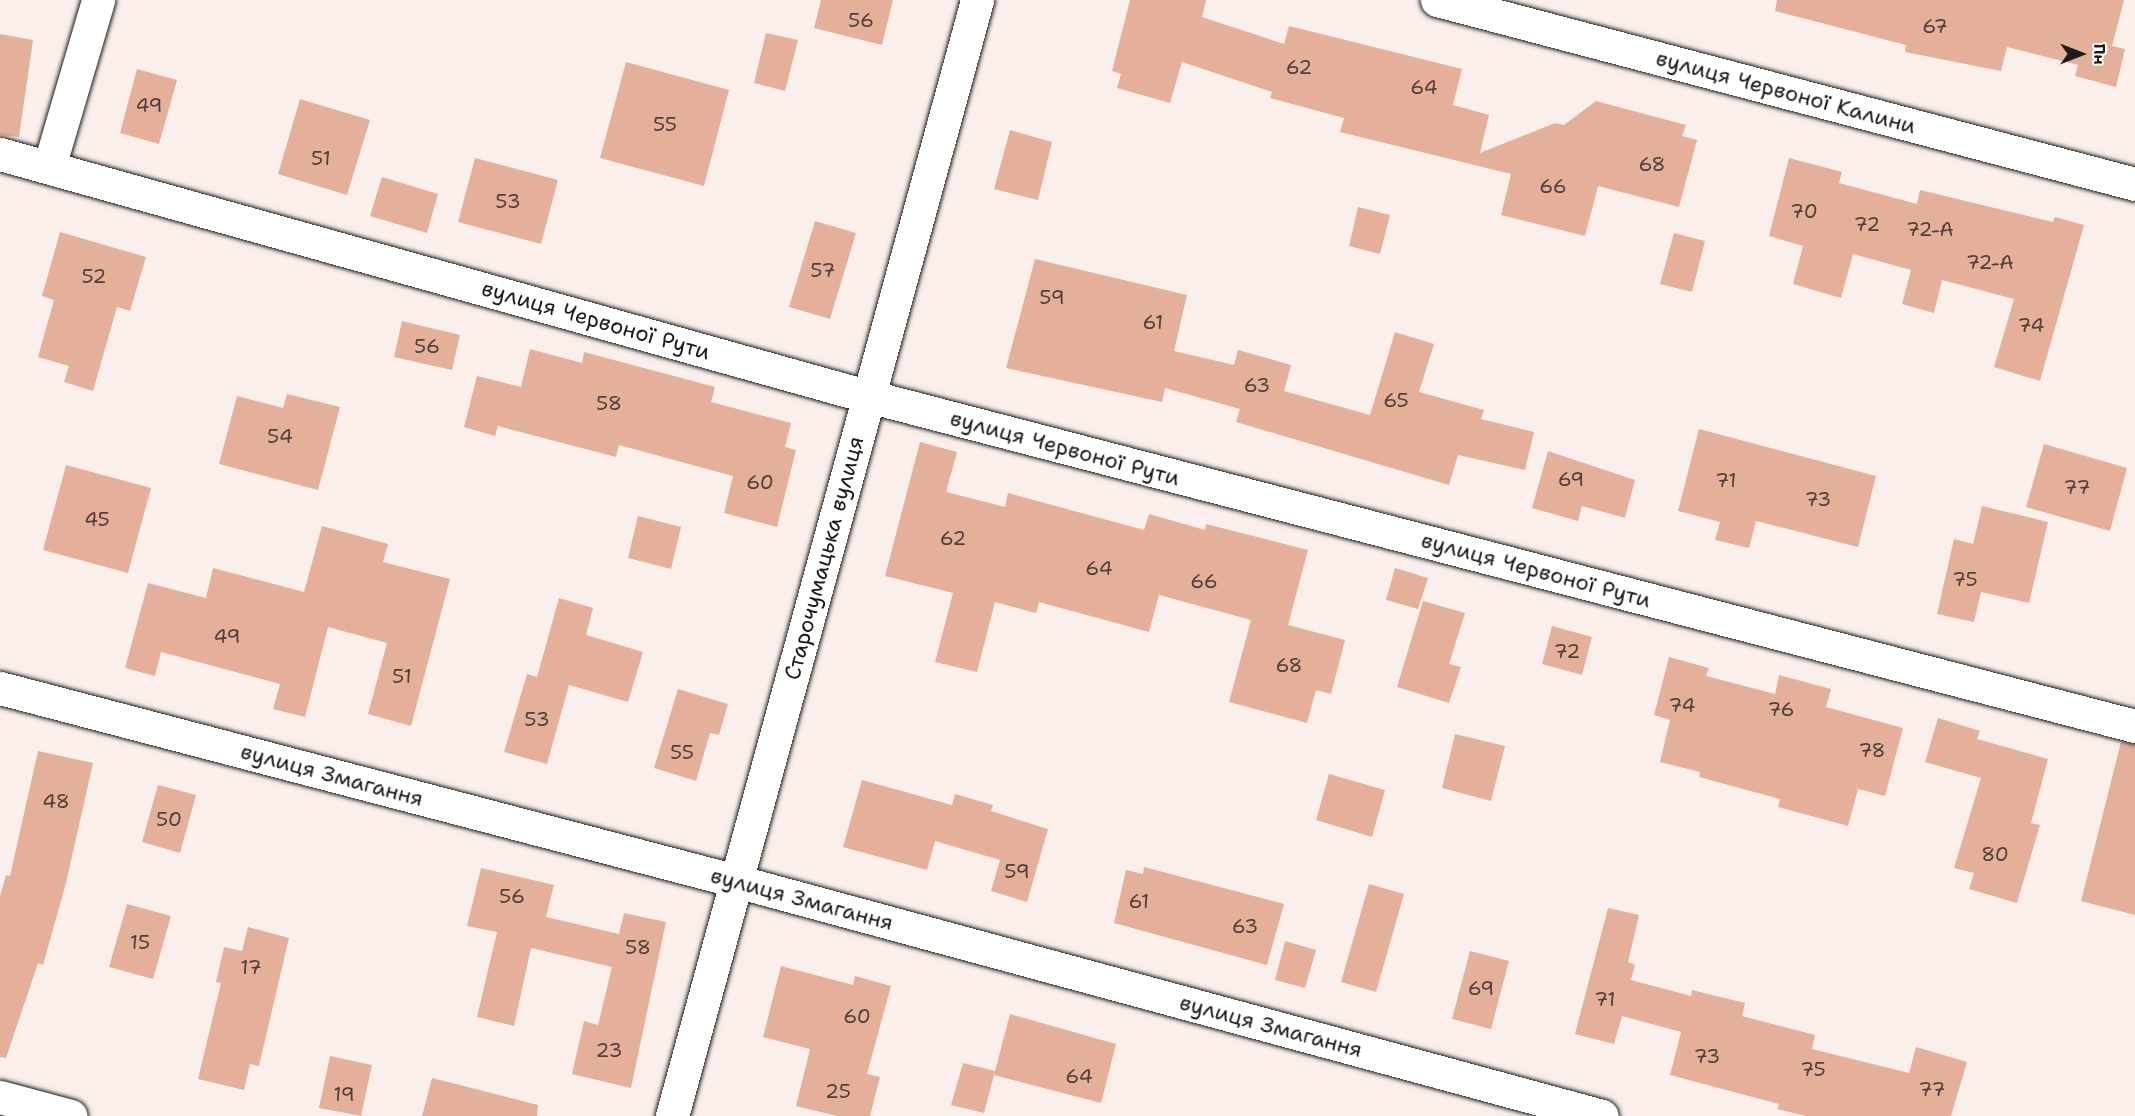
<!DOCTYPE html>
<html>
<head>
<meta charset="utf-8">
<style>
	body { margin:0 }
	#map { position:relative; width:2135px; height:1116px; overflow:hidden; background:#faefeb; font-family:"Shantell Sans",sans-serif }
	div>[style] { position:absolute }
	.building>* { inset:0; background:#e5b099 }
	.roads { filter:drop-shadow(0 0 2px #1c1c1c) drop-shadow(0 0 2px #1c1c1c) }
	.minor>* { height:33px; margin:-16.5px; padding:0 16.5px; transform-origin:16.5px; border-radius:16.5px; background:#fff }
	.tertiary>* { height:33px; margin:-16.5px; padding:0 16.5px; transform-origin:16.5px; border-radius:16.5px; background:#fff }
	span { translate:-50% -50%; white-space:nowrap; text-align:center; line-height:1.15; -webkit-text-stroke:4.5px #fff; paint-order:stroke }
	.number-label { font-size:20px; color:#4e413b }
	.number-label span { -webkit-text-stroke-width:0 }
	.street-label { font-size:22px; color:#1c1c1c }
	.north { position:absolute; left:2051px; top:24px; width:60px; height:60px; -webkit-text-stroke:4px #fff; paint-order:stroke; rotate:90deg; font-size:16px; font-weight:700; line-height:24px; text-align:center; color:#1c1c1c }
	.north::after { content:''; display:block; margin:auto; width:21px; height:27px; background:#1c1c1c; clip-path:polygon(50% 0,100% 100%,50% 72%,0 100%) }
</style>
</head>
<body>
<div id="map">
	<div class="building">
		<div style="clip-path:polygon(821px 0,893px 0,882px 45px,814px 28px)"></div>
		<div style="clip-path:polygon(1130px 0,1206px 0,1202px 17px,1284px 44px,1289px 26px,1462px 69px,1453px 105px,1489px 115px,1480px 153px,1555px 123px,1564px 125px,1596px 101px,1686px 125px,1682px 136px,1697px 140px,1679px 207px,1598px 186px,1585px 236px,1501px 215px,1511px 174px,1340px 132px,1344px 118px,1270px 98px,1272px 92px,1182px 62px,1170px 103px,1117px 88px,1121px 74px,1112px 71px)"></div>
		<div style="clip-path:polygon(1777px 0,2124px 0,2112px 46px,2125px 49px,2116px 87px,2075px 76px,2078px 65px,2007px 47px,2001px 71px,1905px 52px,1906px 45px,1775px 11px)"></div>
		<div style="clip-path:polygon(766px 33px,798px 40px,785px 91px,754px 83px)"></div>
		<div style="clip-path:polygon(0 34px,33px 40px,19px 137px,0 135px)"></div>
		<div style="clip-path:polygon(626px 62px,729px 90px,704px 186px,600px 158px)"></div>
		<div style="clip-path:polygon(137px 69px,177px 80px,159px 144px,120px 133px)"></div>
		<div style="clip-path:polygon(300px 99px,370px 120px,347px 195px,278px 174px)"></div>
		<div style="clip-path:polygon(1010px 130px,1052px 142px,1038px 200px,994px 189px)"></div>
		<div style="clip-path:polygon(475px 158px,558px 180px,541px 244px,458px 222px)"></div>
		<div style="clip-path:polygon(1789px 158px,1842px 172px,1839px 183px,1917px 204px,1920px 190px,2053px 222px,2055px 217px,2084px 225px,2040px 381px,1994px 367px,2014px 299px,1942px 280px,1934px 313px,1902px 304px,1911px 270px,1853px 254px,1841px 298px,1793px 284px,1803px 246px,1769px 236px)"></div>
		<div style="clip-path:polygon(382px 177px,438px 194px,427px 233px,370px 216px)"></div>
		<div style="clip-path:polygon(1358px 207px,1390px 215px,1380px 254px,1349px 246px)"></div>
		<div style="clip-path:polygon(815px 221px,856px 233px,830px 319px,789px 307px)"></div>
		<div style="clip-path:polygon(60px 232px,146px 257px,130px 311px,117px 307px,93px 391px,64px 382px,69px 366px,38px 357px,54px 300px,42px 296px)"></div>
		<div style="clip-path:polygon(1674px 233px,1705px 241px,1692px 292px,1660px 284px)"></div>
		<div style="clip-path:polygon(1035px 259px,1187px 295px,1174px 351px,1234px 365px,1238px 350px,1291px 365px,1284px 391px,1370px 415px,1395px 332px,1434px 344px,1419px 392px,1484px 410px,1481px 419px,1534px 432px,1525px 470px,1458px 455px,1449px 485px,1236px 422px,1240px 409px,1165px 388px,1162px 402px,1006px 368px)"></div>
		<div style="clip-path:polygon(402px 321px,460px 335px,452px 370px,394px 357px)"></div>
		<div style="clip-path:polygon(530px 349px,582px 363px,584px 352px,715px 387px,711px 402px,791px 423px,785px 447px,796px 450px,777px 527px,724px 513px,733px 476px,619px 445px,616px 457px,498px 426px,495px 436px,464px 427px,477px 376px,521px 387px)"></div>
		<div style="clip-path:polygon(287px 394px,340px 407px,318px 490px,219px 464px,237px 396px,283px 408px)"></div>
		<div style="clip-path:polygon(1699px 429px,1876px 476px,1858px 547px,1756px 521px,1749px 548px,1715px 540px,1720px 522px,1678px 511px)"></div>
		<div style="clip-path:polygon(920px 442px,957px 452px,946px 492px,1005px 507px,1008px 493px,1144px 530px,1149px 514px,1205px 530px,1206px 524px,1308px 550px,1288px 625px,1345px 640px,1331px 694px,1316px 690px,1307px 723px,1229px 702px,1251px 620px,1159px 595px,1149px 632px,1039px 602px,1036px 613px,995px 602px,977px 672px,935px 662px,953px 593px,885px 576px)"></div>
		<div style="clip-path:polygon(2044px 444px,2127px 468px,2110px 531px,2026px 507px)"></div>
		<div style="clip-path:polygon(1548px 451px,1635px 480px,1625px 518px,1582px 506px,1578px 521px,1532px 508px)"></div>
		<div style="clip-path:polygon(66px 465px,151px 488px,128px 573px,43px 550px)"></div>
		<div style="clip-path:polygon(1982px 506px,2048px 522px,2029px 603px,1981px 592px,1974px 622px,1937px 614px,1954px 539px,1973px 544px)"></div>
		<div style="clip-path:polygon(638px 516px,681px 527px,671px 569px,628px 558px)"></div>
		<div style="clip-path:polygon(322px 526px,388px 544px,383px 562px,450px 579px,411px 726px,368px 714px,387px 643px,328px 627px,305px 717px,273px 709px,280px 684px,161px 652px,155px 676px,125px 668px,148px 583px,206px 598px,213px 568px,304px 592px)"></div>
		<div style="clip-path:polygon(1395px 568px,1428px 578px,1418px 609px,1386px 600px)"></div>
		<div style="clip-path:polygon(559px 598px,593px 608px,586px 635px,643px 652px,628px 702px,569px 685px,547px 764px,504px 752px,527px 674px,537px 677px)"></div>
		<div style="clip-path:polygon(1423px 601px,1465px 613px,1449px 664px,1461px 667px,1449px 703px,1397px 687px)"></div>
		<div style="clip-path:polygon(1552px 626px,1592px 637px,1582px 675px,1542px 664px)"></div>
		<div style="clip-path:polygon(1669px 657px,1709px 668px,1706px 676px,1775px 694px,1779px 675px,1831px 689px,1826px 707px,1903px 728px,1885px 796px,1858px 789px,1848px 826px,1778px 807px,1780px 799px,1699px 777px,1700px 772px,1660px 762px,1670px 720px,1654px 715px)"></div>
		<div style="clip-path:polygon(678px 689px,728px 704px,719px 735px,710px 733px,696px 781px,654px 768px)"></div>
		<div style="clip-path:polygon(1938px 718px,1980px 731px,1977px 739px,2048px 759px,2031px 823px,2040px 825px,2017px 903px,1969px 889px,1974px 873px,1954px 868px,1981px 778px,1925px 762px)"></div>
		<div style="clip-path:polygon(1455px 734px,1505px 746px,1491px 801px,1442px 788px)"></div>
		<div style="clip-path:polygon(2121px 742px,2135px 744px,2135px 915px,2081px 901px)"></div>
		<div style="clip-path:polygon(38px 751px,93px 763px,66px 883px,43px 965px,38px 963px,6px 1058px,0 1057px,0 896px,6px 875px,10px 876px)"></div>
		<div style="clip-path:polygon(1329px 774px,1385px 790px,1372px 837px,1316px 820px)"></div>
		<div style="clip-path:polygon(862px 780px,952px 805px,955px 794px,993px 805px,991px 811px,1048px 829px,1027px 902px,991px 891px,1000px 860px,935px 841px,927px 870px,843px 847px)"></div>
		<div style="clip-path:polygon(158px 785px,196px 795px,180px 853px,142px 842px)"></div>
		<div style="clip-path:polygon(1144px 867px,1284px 904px,1267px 965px,1114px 923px,1126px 870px,1143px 874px)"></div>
		<div style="clip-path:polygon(481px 868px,554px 885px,546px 917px,619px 934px,624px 913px,666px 922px,631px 1088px,572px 1074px,584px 1021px,598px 1025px,612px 967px,531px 948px,514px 1026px,477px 1017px,497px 932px,467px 926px)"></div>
		<div style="clip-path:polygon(1369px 884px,1404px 894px,1376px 992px,1341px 982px)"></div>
		<div style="clip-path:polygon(127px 904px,171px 916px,153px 979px,109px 967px)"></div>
		<div style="clip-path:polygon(1608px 908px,1639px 915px,1628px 962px,1635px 965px,1631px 980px,1691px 996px,1692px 990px,1745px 1003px,1742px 1016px,1815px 1035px,1812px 1049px,1909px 1073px,1916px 1047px,1967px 1062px,1951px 1116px,1806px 1116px,1777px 1109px,1779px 1104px,1670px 1075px,1681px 1032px,1622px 1016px,1614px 1044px,1575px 1034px)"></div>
		<div style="clip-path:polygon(248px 927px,289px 938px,259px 1066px,250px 1064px,244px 1090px,198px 1079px,221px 983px,216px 982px,224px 947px,242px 951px)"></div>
		<div style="clip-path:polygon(1285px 941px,1316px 950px,1305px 988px,1275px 980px)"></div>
		<div style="clip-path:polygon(1470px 951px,1509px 961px,1491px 1029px,1452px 1019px)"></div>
		<div style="clip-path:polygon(781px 966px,853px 985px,855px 976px,891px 986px,867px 1074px,880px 1077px,870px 1116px,837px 1116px,796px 1106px,810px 1049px,763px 1037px)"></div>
		<div style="clip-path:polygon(1010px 1014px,1116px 1044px,1101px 1103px,994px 1075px)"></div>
		<div style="clip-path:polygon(330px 1056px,372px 1065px,361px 1116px,319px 1108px)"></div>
		<div style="clip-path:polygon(963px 1063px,995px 1071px,984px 1113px,951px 1105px)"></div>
		<div style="clip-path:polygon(432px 1078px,538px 1105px,537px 1116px,422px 1116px)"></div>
	</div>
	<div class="roads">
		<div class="minor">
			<div style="left:1437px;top:0;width:722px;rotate:14.77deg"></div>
			<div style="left:0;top:154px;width:873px;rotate:15.61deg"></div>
			<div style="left:841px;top:389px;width:1337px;rotate:14.6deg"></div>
			<div style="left:49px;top:167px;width:174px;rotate:-73.6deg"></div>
			<div style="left:0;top:688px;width:761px;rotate:14.69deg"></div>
			<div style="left:736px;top:881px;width:897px;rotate:15.18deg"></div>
			<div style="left:0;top:1097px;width:73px;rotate:15deg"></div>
		</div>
		<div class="tertiary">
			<div style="left:672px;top:1116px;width:1157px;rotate:-74.71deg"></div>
		</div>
	</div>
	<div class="number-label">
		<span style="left:861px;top:20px">56</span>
		<span style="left:1935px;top:26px">67</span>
		<span style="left:1299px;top:67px">62</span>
		<span style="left:1424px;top:87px">64</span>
		<span style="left:149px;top:105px">49</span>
		<span style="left:665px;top:124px">55</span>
		<span style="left:321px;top:158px">51</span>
		<span style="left:1652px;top:164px">68</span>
		<span style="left:1553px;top:186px">66</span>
		<span style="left:508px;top:201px">53</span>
		<span style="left:1804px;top:211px">70</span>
		<span style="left:1867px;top:224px">72</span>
		<span style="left:1930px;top:229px">72-А</span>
		<span style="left:1990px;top:262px">72-А</span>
		<span style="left:823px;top:270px">57</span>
		<span style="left:94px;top:276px">52</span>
		<span style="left:1052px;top:297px">59</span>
		<span style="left:1153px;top:322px">61</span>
		<span style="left:2031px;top:325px">74</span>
		<span style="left:427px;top:346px">56</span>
		<span style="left:1257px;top:385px">63</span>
		<span style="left:1396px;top:400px">65</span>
		<span style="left:609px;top:403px">58</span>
		<span style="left:280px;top:436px">54</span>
		<span style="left:1571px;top:479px">69</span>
		<span style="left:1726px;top:480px">71</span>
		<span style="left:760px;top:482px">60</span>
		<span style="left:2077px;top:487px">77</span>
		<span style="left:1818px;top:499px">73</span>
		<span style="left:97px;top:519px">45</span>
		<span style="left:953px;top:538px">62</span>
		<span style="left:1099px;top:568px">64</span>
		<span style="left:1965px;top:579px">75</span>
		<span style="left:1204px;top:581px">66</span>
		<span style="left:227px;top:636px">49</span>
		<span style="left:1567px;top:651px">72</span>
		<span style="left:1289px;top:665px">68</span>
		<span style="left:402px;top:676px">51</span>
		<span style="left:1682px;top:705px">74</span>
		<span style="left:1781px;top:709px">76</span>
		<span style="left:537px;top:719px">53</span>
		<span style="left:1872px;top:750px">78</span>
		<span style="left:682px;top:752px">55</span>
		<span style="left:56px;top:801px">48</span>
		<span style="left:169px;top:819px">50</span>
		<span style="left:1995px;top:854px">80</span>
		<span style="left:1017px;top:871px">59</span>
		<span style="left:512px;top:896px">56</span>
		<span style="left:1139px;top:901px">61</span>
		<span style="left:1245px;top:926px">63</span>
		<span style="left:140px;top:942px">15</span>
		<span style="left:638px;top:947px">58</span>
		<span style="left:251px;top:967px">17</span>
		<span style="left:1481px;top:988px">69</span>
		<span style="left:1605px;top:999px">71</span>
		<span style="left:857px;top:1016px">60</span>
		<span style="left:609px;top:1050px">23</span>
		<span style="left:1707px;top:1056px">73</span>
		<span style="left:1813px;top:1069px">75</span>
		<span style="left:1079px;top:1076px">64</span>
		<span style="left:1932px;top:1089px">77</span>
		<span style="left:838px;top:1091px">25</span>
		<span style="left:344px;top:1094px">19</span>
	</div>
	<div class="street-label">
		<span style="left:1786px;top:92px;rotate:15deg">вулиця Червоної Калини</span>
		<span style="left:596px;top:320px;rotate:16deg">вулиця Червоної Рути</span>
		<span style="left:1065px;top:448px;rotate:15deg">вулиця Червоної Рути</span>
		<span style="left:824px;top:558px;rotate:-75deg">Старочумацька вулиця</span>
		<span style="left:1536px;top:570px;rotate:15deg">вулиця Червоної Рути</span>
		<span style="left:332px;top:775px;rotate:15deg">вулиця Змагання</span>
		<span style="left:802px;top:899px;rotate:15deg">вулиця Змагання</span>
		<span style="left:1271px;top:1026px;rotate:15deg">вулиця Змагання</span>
	</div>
	<div class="north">Пн</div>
</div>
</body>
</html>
